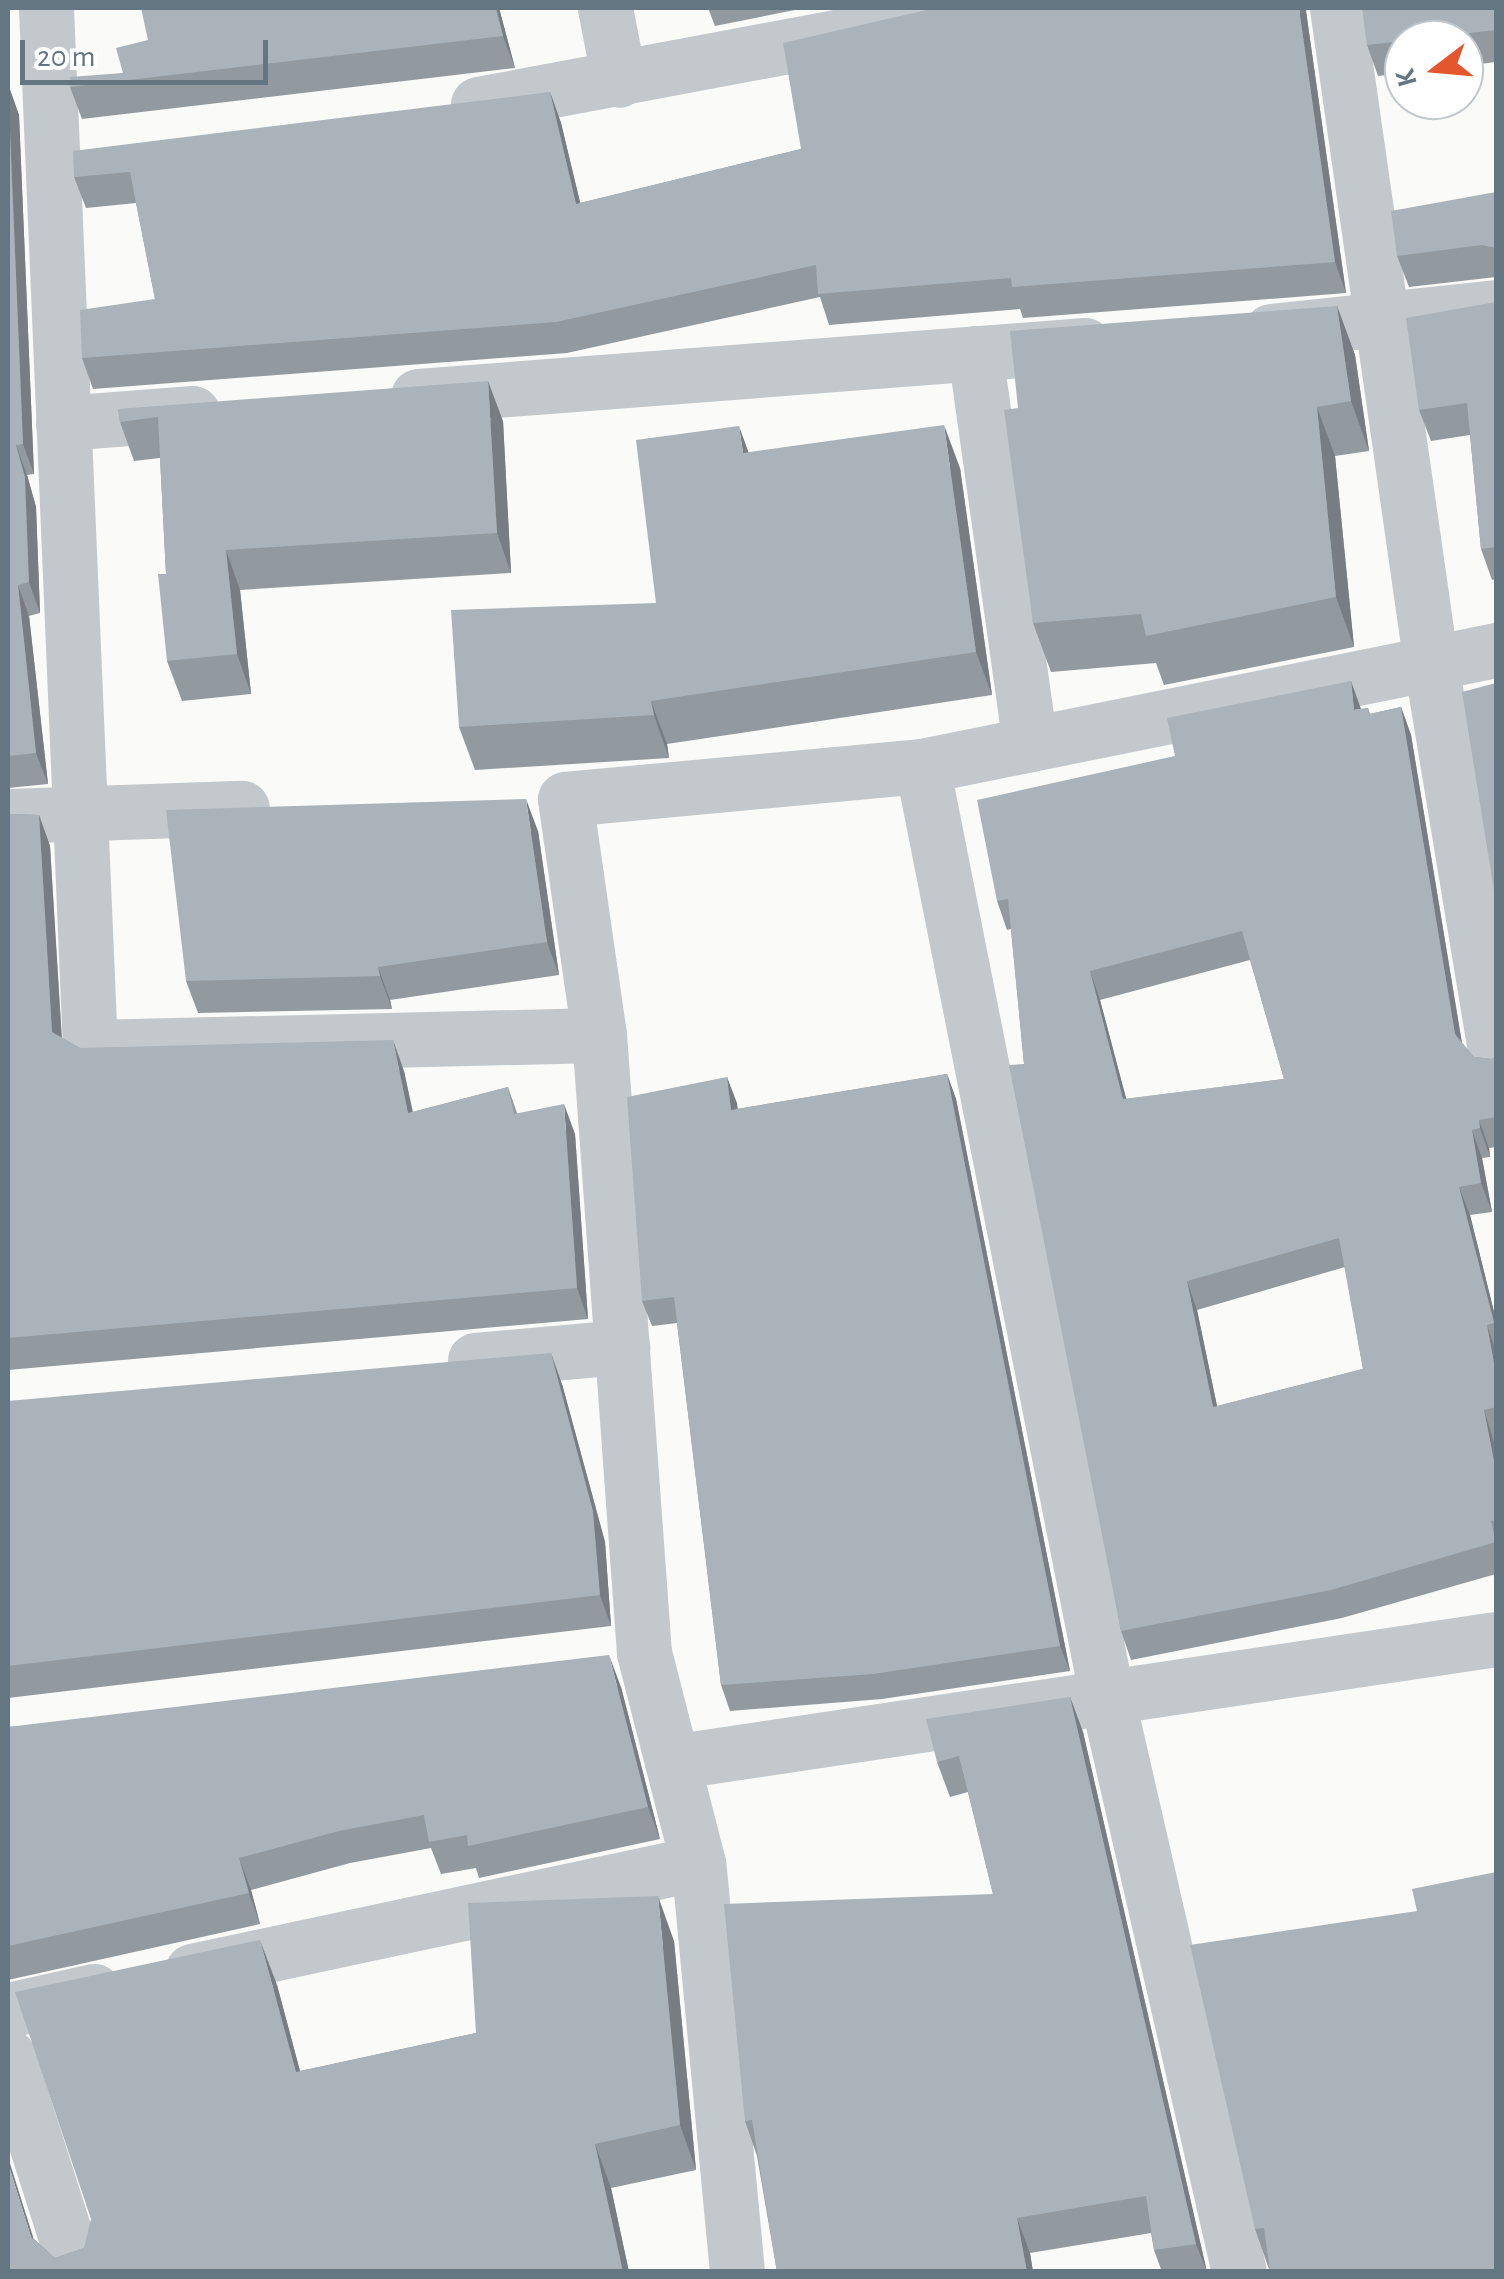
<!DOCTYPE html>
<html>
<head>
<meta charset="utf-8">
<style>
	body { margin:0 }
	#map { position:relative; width:1504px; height:2279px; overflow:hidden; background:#fafaf8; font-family:"Alegreya Sans",sans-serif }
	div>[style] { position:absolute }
	.minor>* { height:55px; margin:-27.5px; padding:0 27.5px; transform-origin:27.5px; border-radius:27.5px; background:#c3c8cc }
	.wall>* { inset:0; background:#929a9f }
	.shaded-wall>* { inset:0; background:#777d82 }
	.building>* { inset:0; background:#aab3b9 }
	span { translate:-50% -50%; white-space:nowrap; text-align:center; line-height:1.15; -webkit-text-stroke:10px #fff; paint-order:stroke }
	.frame { position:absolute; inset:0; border:10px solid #657683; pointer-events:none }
	.north { position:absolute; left:1384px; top:20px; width:100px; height:100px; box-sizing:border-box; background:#fff; border:2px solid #c1c8cd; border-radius:50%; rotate:254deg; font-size:28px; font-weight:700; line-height:40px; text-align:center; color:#657683 }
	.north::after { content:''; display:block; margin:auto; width:35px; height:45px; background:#e4572e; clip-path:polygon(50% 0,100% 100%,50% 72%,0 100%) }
	.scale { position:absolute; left:20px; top:40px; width:248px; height:45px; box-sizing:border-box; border:5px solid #657683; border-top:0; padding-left:12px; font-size:30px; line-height:35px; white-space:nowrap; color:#657683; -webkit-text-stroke:8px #fff; paint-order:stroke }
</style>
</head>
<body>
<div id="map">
	<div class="minor">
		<div style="left:46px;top:8px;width:1040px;rotate:87.58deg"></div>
		<div style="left:90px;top:1047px;width:509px;rotate:-1.35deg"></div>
		<div style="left:605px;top:8px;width:73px;rotate:79deg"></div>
		<div style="left:1337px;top:8px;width:663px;rotate:81.85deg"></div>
		<div style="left:1431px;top:664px;width:398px;rotate:80.6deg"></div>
		<div style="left:478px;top:104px;width:392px;rotate:-10.6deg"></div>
		<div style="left:863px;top:32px;width:98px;rotate:-14.2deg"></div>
		<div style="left:1271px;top:331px;width:226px;rotate:-6.1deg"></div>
		<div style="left:975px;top:353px;width:395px;rotate:82deg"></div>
		<div style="left:418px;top:396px;width:669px;rotate:-4.37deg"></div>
		<div style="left:63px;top:423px;width:130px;rotate:-4.4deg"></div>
		<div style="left:922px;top:766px;width:945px;rotate:78.77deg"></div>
		<div style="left:1106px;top:1693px;width:594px;rotate:77.06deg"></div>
		<div style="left:8px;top:816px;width:234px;rotate:-2deg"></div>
		<div style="left:475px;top:1360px;width:148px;rotate:-5.1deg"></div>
		<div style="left:672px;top:1762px;width:833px;rotate:-8.49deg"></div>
		<div style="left:192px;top:1971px;width:517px;rotate:-12.05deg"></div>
		<div style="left:8px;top:2010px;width:88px;rotate:-12.5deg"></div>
		<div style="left:8px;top:2056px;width:227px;rotate:72.3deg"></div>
		<div style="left:737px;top:2272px;width:411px;rotate:-95.4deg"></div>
		<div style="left:698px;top:1863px;width:217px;rotate:-104.4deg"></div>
		<div style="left:644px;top:1653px;width:620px;rotate:-94.16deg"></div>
		<div style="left:599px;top:1035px;width:238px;rotate:-98.2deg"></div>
		<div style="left:565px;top:799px;width:359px;rotate:-5.3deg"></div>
		<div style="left:922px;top:766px;width:586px;rotate:-11.43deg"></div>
	</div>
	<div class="wall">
		<div style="clip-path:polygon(499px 8px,515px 68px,82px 119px,70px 87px,123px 73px,148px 40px)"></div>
		<div style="clip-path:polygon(708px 8px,805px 8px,715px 26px)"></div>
		<div style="clip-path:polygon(1496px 8px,1496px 62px,1464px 66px,1464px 40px,1404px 40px,1404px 73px,1378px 76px,1367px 45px)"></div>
		<div style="clip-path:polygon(1306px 11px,1346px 293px,1023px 318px,1020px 309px,829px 325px,820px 297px,567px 353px,93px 389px,82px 358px,155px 299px,136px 203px,86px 208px,74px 177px,550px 92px,561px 123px,580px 203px,801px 149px)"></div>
		<div style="clip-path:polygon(8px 84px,19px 115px,34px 474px,27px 475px,36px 507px,40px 613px,29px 616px,48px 784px,8px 788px)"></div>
		<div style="clip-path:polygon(1496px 192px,1496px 277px,1409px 287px,1397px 256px)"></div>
		<div style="clip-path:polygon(1496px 302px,1496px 579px,1492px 580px,1481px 549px,1470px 435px,1431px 441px,1419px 410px)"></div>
		<div style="clip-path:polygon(1337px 306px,1355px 355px,1369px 451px,1335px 456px,1354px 647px,1164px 685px,1156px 663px,1051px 672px,1033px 623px,1018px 408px)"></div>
		<div style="clip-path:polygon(118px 409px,503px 421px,511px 573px,240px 590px,251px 694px,182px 701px,167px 661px,166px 574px,160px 458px,134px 461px,120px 422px)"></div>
		<div style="clip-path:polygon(749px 452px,960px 468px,992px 695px,667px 744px,669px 758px,475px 770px,459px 727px,656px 603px)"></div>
		<div style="clip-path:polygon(evenodd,1401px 707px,1411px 735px,1462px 1043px,1474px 1057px,1492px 1059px,1496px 1055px,1496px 1147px,1489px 1148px,1490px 1157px,1482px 1158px,1492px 1212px,1470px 1215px,1496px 1320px,1496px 1438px,1495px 1438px,1496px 1448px,1496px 1574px,1342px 1618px,1131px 1660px,1121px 1631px,1024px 1064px,1011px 929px,1007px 930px,997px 901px,1175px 756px,1361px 709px,1368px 708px,1370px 714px,1401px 707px,1250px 960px,1284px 1079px,1126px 1099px,1100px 1000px,1250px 960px,1401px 707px,1345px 1267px,1363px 1369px,1217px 1406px,1197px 1310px,1345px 1267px)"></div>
		<div style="clip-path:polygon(8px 814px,39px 815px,50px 846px,62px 1038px,80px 1048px,404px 1071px,413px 1112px,508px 1087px,517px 1113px,575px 1134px,588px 1319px,8px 1370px)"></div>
		<div style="clip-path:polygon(538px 831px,559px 975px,390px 1000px,392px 1009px,198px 1013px,186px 981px)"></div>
		<div style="clip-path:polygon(947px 1074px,956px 1099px,1070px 1671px,882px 1699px,730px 1711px,721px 1685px,677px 1323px,652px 1326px,642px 1301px,727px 1077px,737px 1109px)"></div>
		<div style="clip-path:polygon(562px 1384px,605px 1542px,611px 1626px,8px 1698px,8px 1401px)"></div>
		<div style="clip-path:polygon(621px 1687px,660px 1839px,479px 1878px,476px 1868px,441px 1874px,431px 1848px,350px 1863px,251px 1890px,260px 1924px,8px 1980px,8px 1727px)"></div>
		<div style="clip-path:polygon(1070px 1697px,1083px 1732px,1207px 2272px,1162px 2272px,1154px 2250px,1151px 2233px,1030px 2253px,1033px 2272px,777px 2272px,757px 2156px,745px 2121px,993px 1894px,968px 1792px,950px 1797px,937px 1762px)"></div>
		<div style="clip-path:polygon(1417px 1911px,1270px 2272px,1255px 2229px)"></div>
		<div style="clip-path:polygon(674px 1941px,696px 2170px,611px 2188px,629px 2272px,8px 2272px,34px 2239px,55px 2258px,84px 2248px,277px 1985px,300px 2071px,476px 2033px)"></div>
	</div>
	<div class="shaded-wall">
		<div style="clip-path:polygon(496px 8px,499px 8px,515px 68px,503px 36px)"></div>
		<div style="clip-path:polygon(1299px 8px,1308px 8px,1306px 11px,1346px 293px,1335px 262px)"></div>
		<div style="clip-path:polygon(8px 84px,19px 115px,34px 474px,23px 444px)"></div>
		<div style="clip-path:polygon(550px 92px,561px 123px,588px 235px,576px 204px)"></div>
		<div style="clip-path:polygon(1337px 306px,1355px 355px,1369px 451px,1351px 401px)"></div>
		<div style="clip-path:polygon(488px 381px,503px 421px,511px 573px,497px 533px)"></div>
		<div style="clip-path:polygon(1317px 407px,1335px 456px,1354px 647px,1336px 597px)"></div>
		<div style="clip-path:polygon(944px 425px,960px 468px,992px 695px,976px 652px)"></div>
		<div style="clip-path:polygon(739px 426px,755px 470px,743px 453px)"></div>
		<div style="clip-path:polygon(16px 445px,27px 475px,36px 507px,40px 613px,29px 582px)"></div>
		<div style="clip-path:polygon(226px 550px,240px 590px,251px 694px,237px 654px)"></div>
		<div style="clip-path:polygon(18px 585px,29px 616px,48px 784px,36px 753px)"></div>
		<div style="clip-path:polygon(1351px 681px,1361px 709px,1354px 710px)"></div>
		<div style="clip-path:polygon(651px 701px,667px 744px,669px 758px,654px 715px)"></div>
		<div style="clip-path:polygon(1401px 707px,1411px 735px,1465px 1062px,1455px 1034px)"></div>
		<div style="clip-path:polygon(526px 799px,538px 831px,559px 975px,547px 942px)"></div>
		<div style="clip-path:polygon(39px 815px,50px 846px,63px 1063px,52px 1032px)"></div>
		<div style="clip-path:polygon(378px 967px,390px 1000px,392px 1009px,380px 976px)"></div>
		<div style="clip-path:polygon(1090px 971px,1100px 1000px,1134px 1128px,1123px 1099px)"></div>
		<div style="clip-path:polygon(393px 1040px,404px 1071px,419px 1144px,408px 1113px)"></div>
		<div style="clip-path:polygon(947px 1074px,956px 1099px,1070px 1671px,1060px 1646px)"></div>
		<div style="clip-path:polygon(727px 1077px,737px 1103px,741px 1136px,731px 1110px)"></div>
		<div style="clip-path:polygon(564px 1104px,575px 1134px,588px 1319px,577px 1288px)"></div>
		<div style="clip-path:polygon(1479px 1120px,1489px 1148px,1490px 1157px,1480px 1128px)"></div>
		<div style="clip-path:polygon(1472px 1130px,1482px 1158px,1492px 1212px,1481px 1183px)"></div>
		<div style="clip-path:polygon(1459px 1187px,1470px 1215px,1496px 1320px,1496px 1329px)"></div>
		<div style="clip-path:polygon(1187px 1281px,1197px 1310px,1223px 1435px,1213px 1407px)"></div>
		<div style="clip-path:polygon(1487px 1325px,1496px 1351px,1496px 1374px)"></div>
		<div style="clip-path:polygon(551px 1353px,562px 1384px,605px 1542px,611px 1626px,600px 1595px)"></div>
		<div style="clip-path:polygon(1484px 1410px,1496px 1448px,1496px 1471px)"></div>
		<div style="clip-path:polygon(609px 1655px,621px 1687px,660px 1839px,648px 1807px)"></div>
		<div style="clip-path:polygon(1070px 1697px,1083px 1732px,1207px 2272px,1196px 2244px)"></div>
		<div style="clip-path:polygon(239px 1858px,251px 1890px,260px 1924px,249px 1893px)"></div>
		<div style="clip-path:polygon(658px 1896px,674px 1941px,696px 2170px,680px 2125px)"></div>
		<div style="clip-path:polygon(260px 1940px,277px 1985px,312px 2116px,296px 2072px)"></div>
		<div style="clip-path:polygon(595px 2144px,611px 2188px,629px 2272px,623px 2272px)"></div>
		<div style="clip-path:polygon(8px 2157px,44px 2272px,31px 2237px,8px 2163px)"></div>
		<div style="clip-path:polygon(1017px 2218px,1030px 2253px,1033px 2272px,1027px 2272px)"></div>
	</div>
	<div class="building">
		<div style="clip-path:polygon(141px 8px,496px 8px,503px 36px,70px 87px,70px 77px,123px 73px,116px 48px,148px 40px)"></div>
		<div style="clip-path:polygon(935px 8px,1299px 8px,1335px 262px,1012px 287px,1011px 278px,818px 294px,816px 265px,556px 322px,82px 358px,80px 310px,155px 299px,130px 172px,74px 177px,73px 151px,550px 92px,576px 204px,801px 149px,783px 43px)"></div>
		<div style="clip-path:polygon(1362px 8px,1496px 8px,1496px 30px,1367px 45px)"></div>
		<div style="clip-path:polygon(8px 84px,23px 444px,16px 445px,25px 477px,29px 582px,18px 585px,36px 753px,8px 756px)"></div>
		<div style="clip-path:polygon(1496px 192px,1496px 248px,1482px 245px,1397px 256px,1391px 211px)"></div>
		<div style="clip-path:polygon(1496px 302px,1496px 547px,1481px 549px,1467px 403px,1419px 410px,1406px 318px)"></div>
		<div style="clip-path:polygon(1337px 306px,1351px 401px,1317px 407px,1336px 597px,1146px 636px,1141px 614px,1033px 623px,1004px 410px,1018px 408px,1010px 331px)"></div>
		<div style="clip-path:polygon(488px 381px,497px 533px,226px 550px,237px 654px,167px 661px,158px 574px,166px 574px,158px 417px,120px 422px,118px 409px)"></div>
		<div style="clip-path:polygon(944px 425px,976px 652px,651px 701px,654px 715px,459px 727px,451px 610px,656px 603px,636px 440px,739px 426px,743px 453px)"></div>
		<div style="clip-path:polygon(evenodd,1351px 681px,1354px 710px,1368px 708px,1369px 714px,1401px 707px,1455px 1034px,1474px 1057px,1492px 1059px,1496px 1055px,1496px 1117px,1479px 1120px,1480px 1128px,1472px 1130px,1481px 1183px,1459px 1187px,1494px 1323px,1487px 1325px,1496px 1374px,1496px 1407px,1484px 1410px,1496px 1471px,1496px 1520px,1491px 1521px,1496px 1542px,1331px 1590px,1121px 1631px,1009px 1065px,1024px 1064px,1008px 899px,997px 901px,977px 800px,1175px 756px,1167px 718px,1351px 681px,1242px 931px,1284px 1079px,1123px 1099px,1090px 971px,1242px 931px,1351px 681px,1339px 1238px,1363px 1369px,1213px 1407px,1187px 1281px,1339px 1238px)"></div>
		<div style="clip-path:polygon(1496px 683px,1496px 903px,1462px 692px)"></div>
		<div style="clip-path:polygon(526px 799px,547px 942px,378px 967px,380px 976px,186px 981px,166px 810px)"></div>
		<div style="clip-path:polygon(8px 814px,39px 815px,52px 1032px,80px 1048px,393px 1040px,408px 1113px,508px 1087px,514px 1114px,564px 1104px,577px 1288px,8px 1338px)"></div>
		<div style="clip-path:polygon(947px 1074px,1060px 1646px,873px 1674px,721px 1685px,674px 1297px,642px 1301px,627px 1097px,727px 1077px,731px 1110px)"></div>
		<div style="clip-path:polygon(551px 1353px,593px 1511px,600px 1595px,8px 1666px,8px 1401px)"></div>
		<div style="clip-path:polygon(609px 1655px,648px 1807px,468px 1846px,467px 1835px,429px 1842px,424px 1815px,339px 1831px,239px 1858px,249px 1893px,8px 1946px,8px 1727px)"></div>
		<div style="clip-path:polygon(1070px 1697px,1196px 2244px,1154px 2250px,1146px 2196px,1017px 2218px,1027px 2272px,777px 2272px,752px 2120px,745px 2121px,724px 1904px,993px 1894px,959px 1756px,937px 1762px,926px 1719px)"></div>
		<div style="clip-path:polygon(1496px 1872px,1496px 2272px,1270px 2272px,1264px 2228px,1255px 2229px,1190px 1945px,1417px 1911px,1412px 1889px)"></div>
		<div style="clip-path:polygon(658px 1896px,680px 2125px,595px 2144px,623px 2272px,8px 2272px,8px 2163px,31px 2237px,55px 2258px,84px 2248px,91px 2219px,15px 1992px,260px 1940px,296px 2072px,476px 2033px,468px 1903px)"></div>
	</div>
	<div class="frame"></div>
	<div class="north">K</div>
	<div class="scale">20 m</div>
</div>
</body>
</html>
